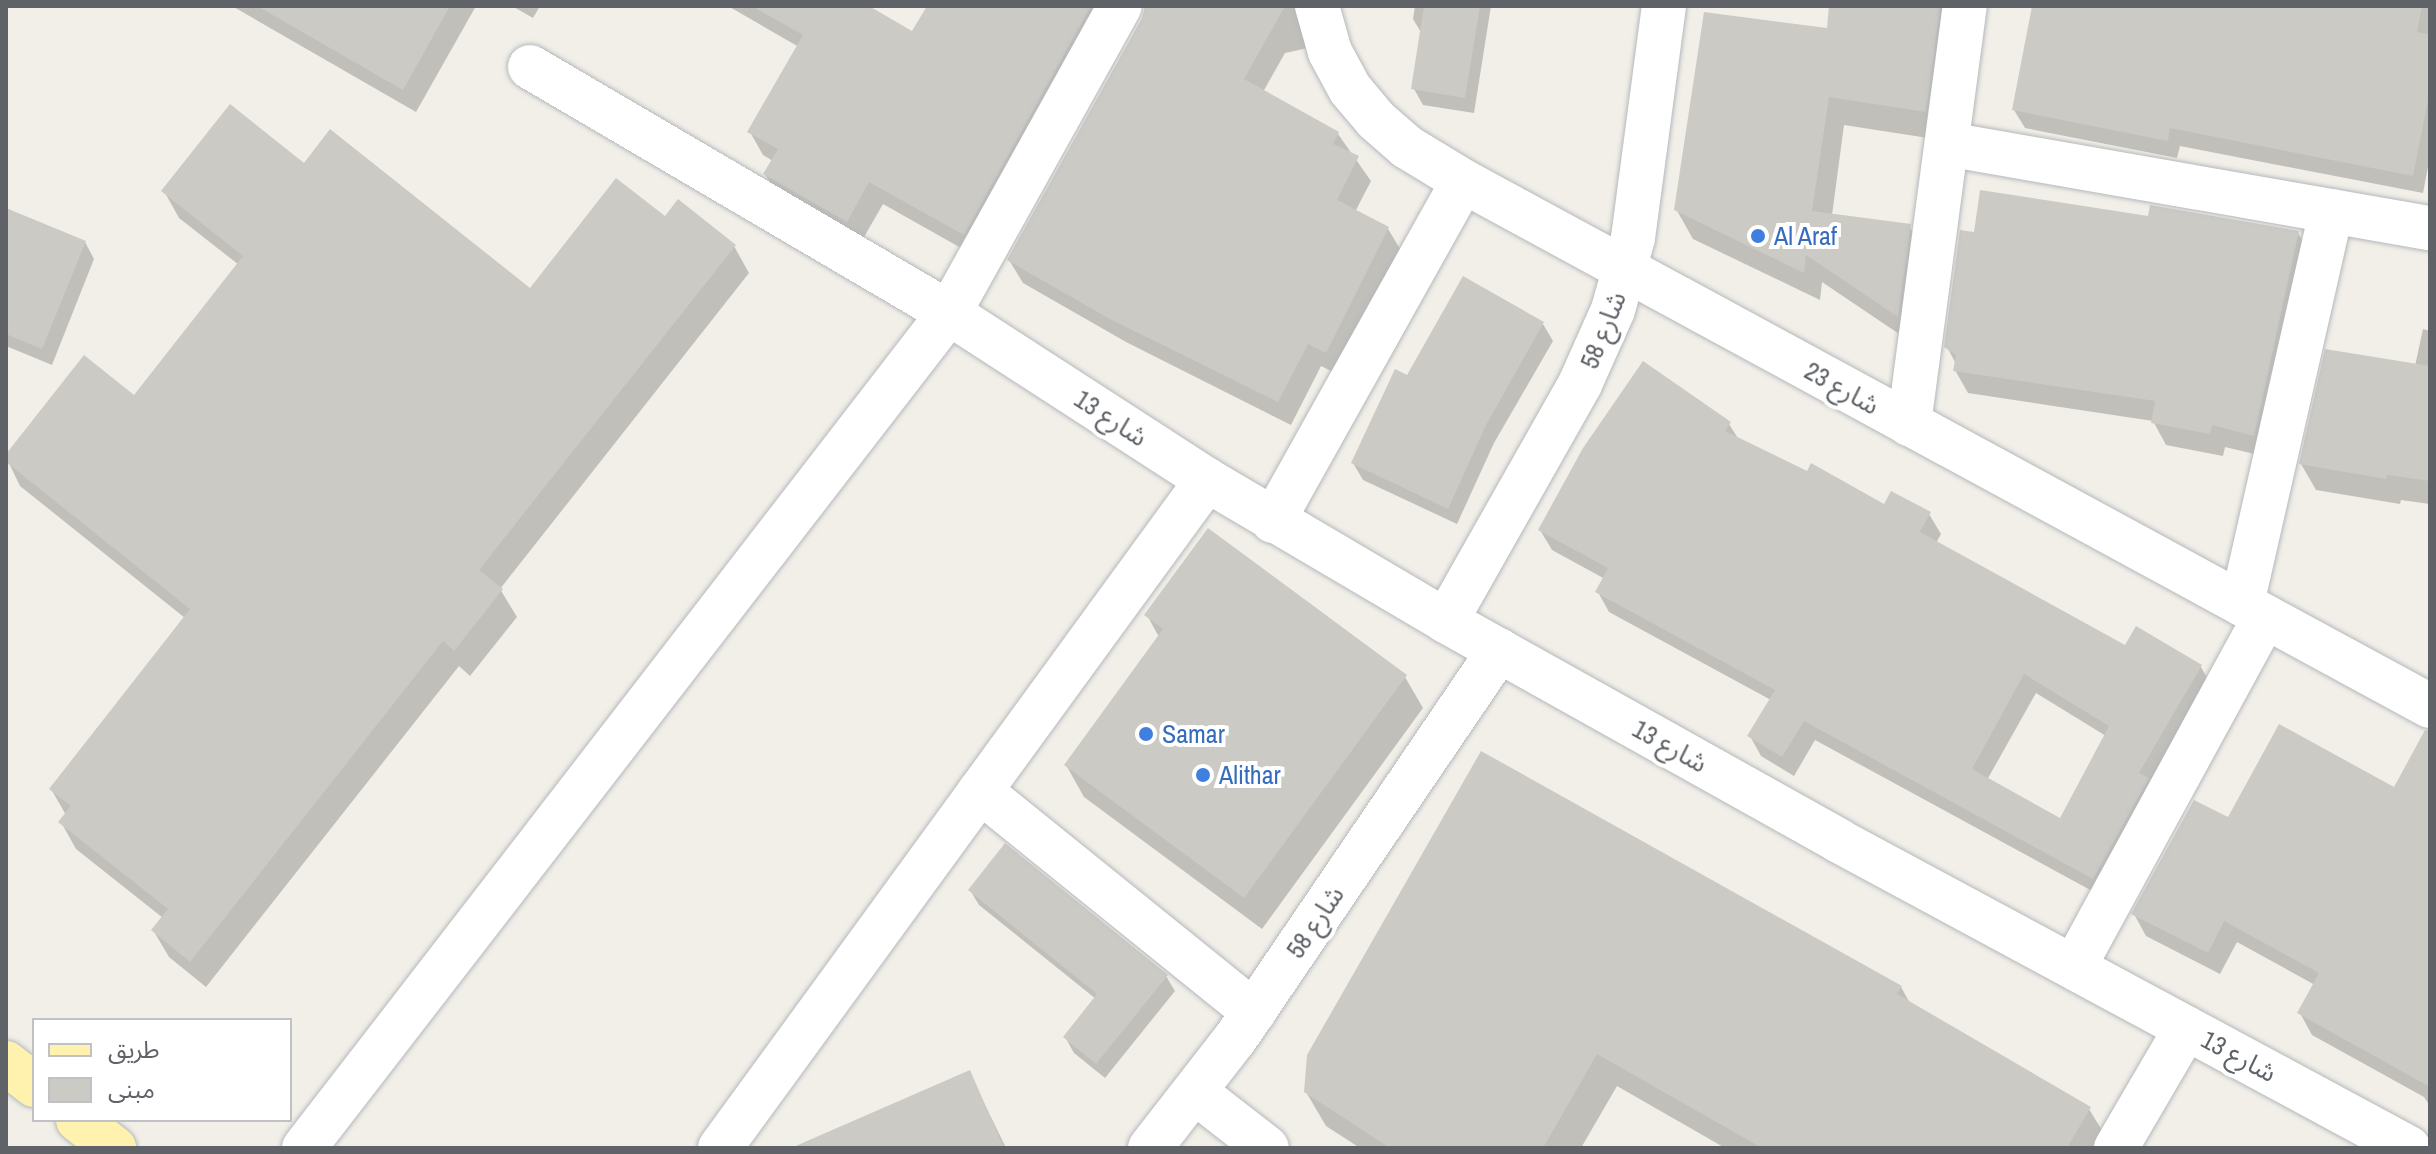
<!DOCTYPE html>
<html>
<head>
<meta charset="utf-8">
<style>
	body { margin:0 }
	#map { position:relative; width:2436px; height:1154px; overflow:hidden; background:#f1efe8; font-family:"Archivo Narrow","Noto Sans Arabic",sans-serif }
	div>[style] { position:absolute }
	.shadow>* { inset:0; background:#0003 }
	.building>* { inset:0; background:#cccac5 }
	.roads { filter:drop-shadow(0 0 2px #b5b8bc) drop-shadow(0 0 2px #b5b8bc) }
	.minor>* { height:44px; margin:-22px; padding:0 22px; transform-origin:22px; border-radius:22px; background:#fff }
	.major>* { height:44px; margin:-22px; padding:0 22px; transform-origin:22px; border-radius:22px; background:#fff2af }
	.dots>* { width:22px; height:22px; translate:-50% -50%; box-sizing:border-box; border:4px solid #fff; border-radius:50% }
	span { translate:-50% -50%; white-space:nowrap; text-align:center; line-height:1.15; -webkit-text-stroke:8px #fff; paint-order:stroke }
	.shop-label { font-size:26px; color:#366cbe }
	.left { translate:0 -50%; text-align:left }
	.street-label { font-size:26px; color:#5f6368 }
	.frame { position:absolute; inset:0; border:8px solid #5f6368; pointer-events:none }
	.legend { position:absolute; left:32px; top:1018px; width:260px; height:104px; box-sizing:border-box; background:#fff; border:2px solid #bfc1c3; margin:0; padding:10px 14px; list-style:none; font-size:24px; color:#5f6368 }
	.legend li { display:flex; align-items:center; gap:16px; height:40px }
	.legend b { width:40px; border:2px solid #bfc1c3 }
</style>
</head>
<body>
<div id="map">
	<div class="shadow">
		<div style="clip-path:polygon(232px 6px,476px 6px,416px 112px)"></div>
		<div style="clip-path:polygon(512px 6px,540px 6px,533px 18px)"></div>
		<div style="clip-path:polygon(728px 6px,865px 6px,913px 33px,929px 6px,1125px 6px,977px 257px,883px 204px,860px 244px,779px 198px,765px 174px,773px 161px,763px 155px,750px 132px,799px 47px)"></div>
		<div style="clip-path:polygon(1143px 6px,1311px 6px,1308px 48px,1285px 53px,1263px 92px,1338px 134px,1371px 181px,1355px 212px,1388px 229px,1402px 252px,1339px 375px,1321px 366px,1291px 425px,1126px 342px,1023px 283px,1009px 260px,1144px 19px,1147px 7px)"></div>
		<div style="clip-path:polygon(1415px 6px,1491px 6px,1474px 113px,1423px 105px,1414px 89px,1422px 34px,1413px 19px)"></div>
		<div style="clip-path:polygon(1831px 6px,1967px 6px,1941px 140px,1844px 125px,1832px 215px,1909px 226px,1926px 255px,1914px 344px,1822px 282px,1820px 300px,1693px 239px,1676px 209px,1828px 30px)"></div>
		<div style="clip-path:polygon(2034px 6px,2430px 6px,2430px 156px,2423px 193px,2180px 146px,2177px 158px,2025px 128px,2014px 110px)"></div>
		<div style="clip-path:polygon(304px 166px,530px 290px,665px 219px,734px 246px,749px 273px,500px 589px,517px 617px,470px 676px,459px 666px,206px 987px,169px 957px,153px 930px,163px 918px,76px 849px,61px 822px,66px 815px,51px 789px,185px 618px,20px 486px,6px 457px,134px 398px,239px 265px,179px 218px,164px 191px)"></div>
		<div style="clip-path:polygon(6px 210px,85px 242px,94px 259px,52px 365px,6px 346px)"></div>
		<div style="clip-path:polygon(2150px 218px,2298px 233px,2311px 255px,2267px 457px,2225px 447px,2223px 456px,2166px 445px,2153px 421px,1968px 393px,1955px 370px,1956px 364px,1947px 347px,1976px 234px)"></div>
		<div style="clip-path:polygon(1543px 324px,1553px 341px,1494px 443px,1457px 524px,1363px 480px,1353px 463px)"></div>
		<div style="clip-path:polygon(2423px 329px,2430px 331px,2430px 504px,2401px 500px,2400px 504px,2316px 490px,2301px 464px,2415px 366px)"></div>
		<div style="clip-path:polygon(evenodd,1729px 424px,1739px 440px,1885px 507px,1929px 514px,1941px 534px,1936px 543px,2125px 648px,2201px 667px,2212px 687px,2105px 898px,1815px 740px,1794px 776px,1761px 756px,1750px 736px,1771px 700px,1609px 612px,1598px 592px,1605px 579px,1552px 550px,1540px 530px,1729px 424px,2036px 693px,2106px 736px,2061px 820px,1987px 780px,2036px 693px)"></div>
		<div style="clip-path:polygon(1147px 615px,1405px 677px,1423px 708px,1262px 929px,1084px 797px,1066px 765px,1159px 637px)"></div>
		<div style="clip-path:polygon(2430px 811px,2430px 1106px,2424px 1097px,2312px 1035px,2300px 1013px,2315px 985px,2237px 942px,2220px 974px,2146px 936px,2134px 914px,2229px 820px)"></div>
		<div style="clip-path:polygon(970px 890px,1166px 976px,1175px 991px,1105px 1078px,1074px 1053px,1065px 1037px,1096px 999px,979px 905px)"></div>
		<div style="clip-path:polygon(1901px 987px,1911px 1005px,2089px 1109px,2109px 1142px,2105px 1148px,1725px 1148px,1617px 1086px,1581px 1148px,1360px 1148px,1326px 1126px,1306px 1092px)"></div>
		<div style="clip-path:polygon(969px 1072px,1006px 1148px,796px 1148px)"></div>
	</div>
	<div class="building">
		<div style="clip-path:polygon(257px 6px,450px 6px,403px 90px)"></div>
		<div style="clip-path:polygon(752px 6px,869px 6px,912px 31px,927px 6px,1091px 6px,964px 235px,869px 182px,847px 222px,763px 174px,778px 149px,747px 132px,803px 35px)"></div>
		<div style="clip-path:polygon(1145px 6px,1285px 6px,1244px 79px,1339px 132px,1333px 144px,1359px 156px,1337px 200px,1389px 227px,1326px 353px,1308px 344px,1278px 402px,1110px 319px,1007px 260px,1142px 18px)"></div>
		<div style="clip-path:polygon(1424px 6px,1480px 6px,1465px 98px,1411px 89px)"></div>
		<div style="clip-path:polygon(1829px 6px,1940px 6px,1926px 112px,1829px 97px,1812px 211px,1911px 224px,1898px 317px,1806px 255px,1804px 273px,1674px 210px,1704px 12px,1827px 28px)"></div>
		<div style="clip-path:polygon(2032px 6px,2422px 6px,2417px 32px,2430px 35px,2430px 90px,2413px 176px,2170px 128px,2168px 141px,2012px 110px)"></div>
		<div style="clip-path:polygon(230px 104px,304px 163px,330px 129px,530px 288px,616px 178px,665px 216px,678px 199px,736px 245px,479px 570px,503px 589px,454px 651px,443px 641px,190px 962px,151px 930px,168px 909px,58px 822px,71px 806px,49px 789px,190px 609px,6px 462px,6px 454px,84px 355px,134px 395px,243px 256px,161px 191px)"></div>
		<div style="clip-path:polygon(1980px 190px,2148px 216px,2150px 205px,2299px 231px,2254px 436px,2212px 425px,2210px 434px,2151px 423px,2155px 401px,1953px 371px,1956px 355px,1944px 347px,1960px 230px,1974px 232px)"></div>
		<div style="clip-path:polygon(6px 208px,86px 241px,42px 349px,6px 334px)"></div>
		<div style="clip-path:polygon(1463px 276px,1544px 322px,1486px 425px,1448px 509px,1351px 463px,1395px 369px,1407px 375px)"></div>
		<div style="clip-path:polygon(2325px 349px,2430px 366px,2430px 481px,2387px 475px,2386px 479px,2299px 464px)"></div>
		<div style="clip-path:polygon(evenodd,1643px 361px,1731px 422px,1725px 431px,1807px 471px,1811px 463px,1884px 504px,1891px 491px,1931px 512px,1920px 532px,2125px 645px,2136px 626px,2202px 665px,2139px 773px,2149px 778px,2093px 879px,1804px 721px,1782px 757px,1747px 736px,1775px 690px,1595px 592px,1608px 568px,1538px 530px,1583px 448px,1643px 361px,2024px 674px,2109px 726px,2060px 818px,1972px 769px,2024px 674px)"></div>
		<div style="clip-path:polygon(1208px 528px,1407px 675px,1244px 898px,1064px 765px,1163px 629px,1144px 615px)"></div>
		<div style="clip-path:polygon(2279px 724px,2394px 787px,2425px 730px,2430px 731px,2430px 1087px,2297px 1013px,2319px 973px,2224px 921px,2208px 953px,2131px 914px,2194px 800px,2228px 817px)"></div>
		<div style="clip-path:polygon(1481px 751px,1902px 986px,1897px 994px,2091px 1107px,2067px 1148px,1762px 1148px,1597px 1054px,1543px 1148px,1390px 1148px,1304px 1092px,1307px 1055px)"></div>
		<div style="clip-path:polygon(1005px 843px,1168px 975px,1096px 1064px,1063px 1037px,1097px 994px,968px 890px)"></div>
		<div style="clip-path:polygon(970px 1070px,1004px 1148px,791px 1148px)"></div>
	</div>
	<div class="roads">
		<div class="minor">
			<div style="left:1317px;top:6px;width:48px;rotate:74.2deg"></div>
			<div style="left:1330px;top:52px;width:42px;rotate:61.6deg"></div>
			<div style="left:1350px;top:89px;width:40px;rotate:50deg"></div>
			<div style="left:1376px;top:120px;width:41px;rotate:41.1deg"></div>
			<div style="left:1407px;top:147px;width:66px;rotate:31.3deg"></div>
			<div style="left:1463px;top:181px;width:1100px;rotate:28.5deg"></div>
			<div style="left:530px;top:67px;width:486px;rotate:30.4deg"></div>
			<div style="left:949px;top:313px;width:307px;rotate:32.9deg"></div>
			<div style="left:1207px;top:480px;width:277px;rotate:30.5deg"></div>
			<div style="left:1446px;top:621px;width:450px;rotate:29.2deg"></div>
			<div style="left:1839px;top:841px;width:647px;rotate:28.31deg"></div>
			<div style="left:1947px;top:144px;width:490px;rotate:9.9deg"></div>
			<div style="left:1909px;top:424px;width:422px;rotate:-82.4deg"></div>
			<div style="left:1273px;top:521px;width:389px;rotate:-60.8deg"></div>
			<div style="left:2242px;top:604px;width:403px;rotate:-77.2deg"></div>
			<div style="left:1446px;top:621px;width:272px;rotate:-60.5deg"></div>
			<div style="left:1580px;top:384px;width:81px;rotate:-66deg"></div>
			<div style="left:1613px;top:310px;width:75px;rotate:-74.5deg"></div>
			<div style="left:1633px;top:238px;width:234px;rotate:-82.4deg"></div>
			<div style="left:980px;top:791px;width:352px;rotate:38.9deg"></div>
			<div style="left:2074px;top:967px;width:399px;rotate:-61.4deg"></div>
			<div style="left:1195px;top:1092px;width:91px;rotate:37.9deg"></div>
			<div style="left:304px;top:1148px;width:1055px;rotate:-52.32deg"></div>
			<div style="left:949px;top:313px;width:351px;rotate:-60.9deg"></div>
			<div style="left:720px;top:1148px;width:827px;rotate:-53.91deg"></div>
			<div style="left:1150px;top:1148px;width:138px;rotate:-52.1deg"></div>
			<div style="left:1235px;top:1039px;width:470px;rotate:-55.8deg"></div>
			<div style="left:2116px;top:1148px;width:139px;rotate:-59.7deg"></div>
		</div>
		<div class="major">
			<div style="left:6px;top:1063px;width:36px;rotate:38deg"></div>
			<div style="left:78px;top:1120px;width:46px;rotate:37.9deg"></div>
		</div>
	</div>
	<div class="dots">
		<div style="left:1758px;top:236px;background:#3f7fe0"></div>
		<div style="left:1146px;top:734px;background:#3f7fe0"></div>
		<div style="left:1203px;top:775px;background:#3f7fe0"></div>
	</div>
	<div class="shop-label">
		<span class="left" style="left:1774px;top:236px">Al Araf</span>
		<span class="left" style="left:1162px;top:734px">Samar</span>
		<span class="left" style="left:1219px;top:775px">Alithar</span>
	</div>
	<div class="street-label">
		<span style="left:1603px;top:330px;rotate:-68deg">شارع 58</span>
		<span style="left:1842px;top:388px;rotate:29deg">شارع 23</span>
		<span style="left:1111px;top:418px;rotate:33deg">شارع 13</span>
		<span style="left:1670px;top:746px;rotate:29deg">شارع 13</span>
		<span style="left:1315px;top:922px;rotate:-56deg">شارع 58</span>
		<span style="left:2239px;top:1056px;rotate:28deg">شارع 13</span>
	</div>
	<div class="frame"></div>
	<ul class="legend">
	<li><b style="height:10px;background:#fff2af"></b>طريق</li>
	<li><b style="height:22px;background:#cccac5"></b>مبنى</li>
	</ul>
</div>
</body>
</html>
